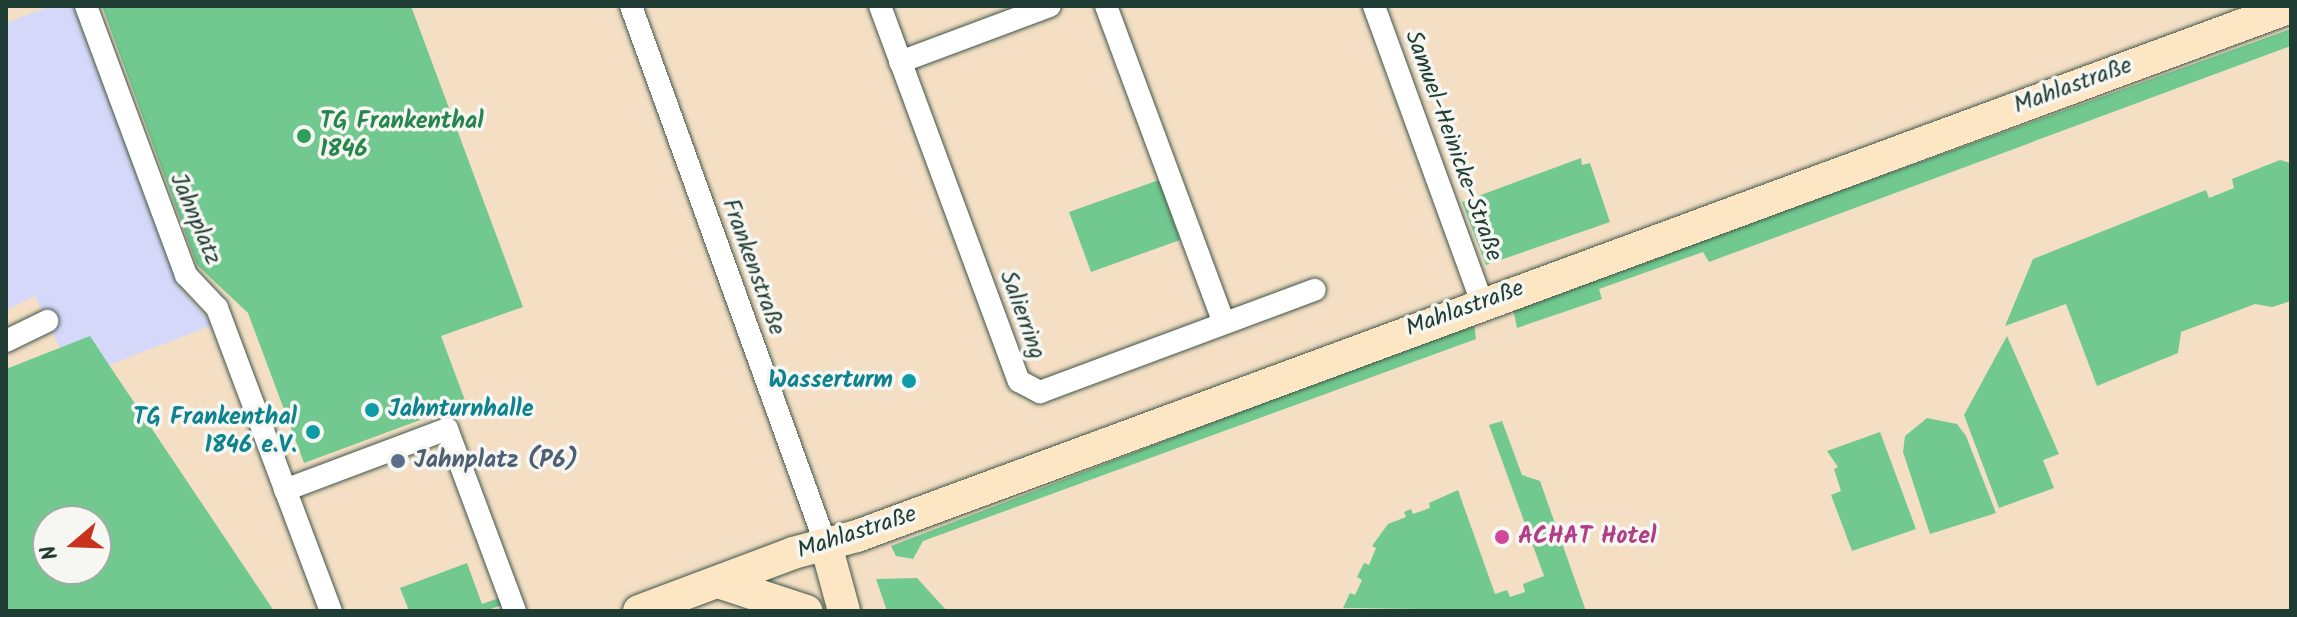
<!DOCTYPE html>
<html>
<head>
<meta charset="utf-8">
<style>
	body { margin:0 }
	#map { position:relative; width:2297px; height:617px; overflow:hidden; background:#f4dfc4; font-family:Kalam,sans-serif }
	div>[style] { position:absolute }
	.built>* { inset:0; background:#d5d8f9 }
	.green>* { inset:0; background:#72c98f }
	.roads { filter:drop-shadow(0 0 2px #3f554a) drop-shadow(0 0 2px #3f554a) }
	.street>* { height:22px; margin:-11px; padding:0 11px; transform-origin:11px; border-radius:11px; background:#fff }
	.secondary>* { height:32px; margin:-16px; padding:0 16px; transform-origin:16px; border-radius:16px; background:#fce6c4 }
	.dots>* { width:22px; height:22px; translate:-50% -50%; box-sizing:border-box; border:4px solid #f6f6f2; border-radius:50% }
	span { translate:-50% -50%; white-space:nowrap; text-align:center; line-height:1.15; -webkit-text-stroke:7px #f6f6f2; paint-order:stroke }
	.street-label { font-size:24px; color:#1f3d34 }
	.leisure-label { font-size:24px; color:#27864d; font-weight:700 }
	.left { translate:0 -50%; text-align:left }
	.culture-label { font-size:24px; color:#0d838f; font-weight:700 }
	.right { translate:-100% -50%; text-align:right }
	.service-label { font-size:24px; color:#4e5e75; font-weight:700 }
	.hotel-label { font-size:24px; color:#b23c85; font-weight:700 }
	.frame { position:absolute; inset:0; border:8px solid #1f3d34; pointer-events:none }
	.north { position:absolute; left:32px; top:505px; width:80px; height:80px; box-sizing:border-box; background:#f6f6f2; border:2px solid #a0aca6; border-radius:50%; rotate:251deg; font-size:22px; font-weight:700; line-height:32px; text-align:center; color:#1f3d34 }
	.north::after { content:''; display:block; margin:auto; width:28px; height:36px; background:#c8321e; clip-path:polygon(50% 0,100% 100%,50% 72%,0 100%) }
</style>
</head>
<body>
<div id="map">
	<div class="built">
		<div style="clip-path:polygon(51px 6px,73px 6px,177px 284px,213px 325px,109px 365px,90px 336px,61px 350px,35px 296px,6px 310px,6px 23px)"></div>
	</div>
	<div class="green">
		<div style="clip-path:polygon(102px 6px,411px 6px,523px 307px,441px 336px,466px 403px,304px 463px,248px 313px,197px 265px)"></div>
		<div style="clip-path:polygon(2291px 29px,2291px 46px,1709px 262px,1703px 252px,1599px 289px,1602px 299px,1517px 328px,1513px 308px)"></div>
		<div style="clip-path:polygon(1581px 158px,1582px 165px,1590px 163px,1610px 222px,1486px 265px,1462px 202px)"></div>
		<div style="clip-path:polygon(2280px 160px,2291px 163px,2291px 301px,2272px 307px,2255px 304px,2181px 332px,2178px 353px,2097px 386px,2066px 304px,2005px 326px,2033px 259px,2206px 190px,2209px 198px,2234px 188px,2232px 179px)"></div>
		<div style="clip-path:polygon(1159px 180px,1180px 240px,1091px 272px,1069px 212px)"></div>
		<div style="clip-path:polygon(1474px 322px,1476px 339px,923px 541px,913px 559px,896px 556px,891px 546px)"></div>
		<div style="clip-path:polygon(evenodd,90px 336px,109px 365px,274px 611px,6px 611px,6px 369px,90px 336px,48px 521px,96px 521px,96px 569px,48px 569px,48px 521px)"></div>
		<div style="clip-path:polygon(2007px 336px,2059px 454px,2043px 460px,2054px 488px,1999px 508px,1964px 415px)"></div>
		<div style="clip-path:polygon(1927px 418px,1957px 424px,1966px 436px,1996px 513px,1930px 534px,1903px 452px,1905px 436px)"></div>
		<div style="clip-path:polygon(1502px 421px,1522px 475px,1540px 481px,1586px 611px,1343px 608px,1350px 593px,1355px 595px,1362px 580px,1357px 577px,1364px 563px,1369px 565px,1376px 548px,1372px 546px,1388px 524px,1406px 517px,1404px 512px,1411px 509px,1413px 514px,1430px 508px,1429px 503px,1458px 490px,1495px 594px,1507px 590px,1510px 597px,1525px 592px,1523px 584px,1544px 576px,1489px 425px)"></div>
		<div style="clip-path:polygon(1880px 432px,1916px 529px,1852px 551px,1831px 495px,1841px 491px,1834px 469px,1838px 467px,1827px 451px)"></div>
		<div style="clip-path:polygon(467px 563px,482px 604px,499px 598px,502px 605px,485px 611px,409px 611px,400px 588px)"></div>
		<div style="clip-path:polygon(917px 578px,947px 611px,887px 611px,876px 579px)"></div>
	</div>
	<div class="roads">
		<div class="street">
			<div style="left:86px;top:6px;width:287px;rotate:69.6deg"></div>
			<div style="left:186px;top:275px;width:45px;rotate:46.8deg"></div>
			<div style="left:217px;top:308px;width:324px;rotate:69.4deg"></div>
			<div style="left:631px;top:6px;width:573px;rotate:70.11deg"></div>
			<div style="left:880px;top:6px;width:400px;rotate:69.7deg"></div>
			<div style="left:1019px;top:381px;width:24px;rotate:28deg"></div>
			<div style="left:1040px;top:392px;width:293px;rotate:-20.4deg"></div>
			<div style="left:1106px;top:6px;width:338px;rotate:69.6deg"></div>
			<div style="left:1374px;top:6px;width:316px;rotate:70deg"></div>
			<div style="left:900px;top:62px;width:160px;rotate:-20.5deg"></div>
			<div style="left:6px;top:341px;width:46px;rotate:-26deg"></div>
			<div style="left:285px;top:490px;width:173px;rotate:-20.6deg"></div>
			<div style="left:447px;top:429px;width:194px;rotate:69.5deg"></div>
		</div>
		<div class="secondary">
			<div style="left:826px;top:545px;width:68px;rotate:74.7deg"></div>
			<div style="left:718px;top:582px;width:93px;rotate:18.2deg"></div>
			<div style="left:639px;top:611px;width:165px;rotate:-20.6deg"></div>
			<div style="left:793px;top:553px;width:66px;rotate:-14.9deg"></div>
			<div style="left:857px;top:536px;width:1528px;rotate:-20.25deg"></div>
		</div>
	</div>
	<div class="dots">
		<div style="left:304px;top:136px;background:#2e9e5b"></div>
		<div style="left:909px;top:381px;background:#0f9aa8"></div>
		<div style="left:372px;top:410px;background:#0f9aa8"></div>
		<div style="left:313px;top:432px;background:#0f9aa8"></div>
		<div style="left:398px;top:461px;background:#5c6f8a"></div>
		<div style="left:1502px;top:537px;background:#d1479c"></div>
	</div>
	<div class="street-label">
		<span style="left:2073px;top:86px;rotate:-20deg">Mahlastraße</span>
		<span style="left:1453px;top:146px;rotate:70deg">Samuel-Heinicke-Straße</span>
		<span style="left:195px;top:219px;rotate:67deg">Jahnplatz</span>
		<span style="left:753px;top:267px;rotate:70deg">Frankenstraße</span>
		<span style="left:1465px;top:309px;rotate:-20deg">Mahlastraße</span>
		<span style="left:1022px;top:315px;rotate:70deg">Salierring</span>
		<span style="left:857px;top:533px;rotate:-18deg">Mahlastraße</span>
	</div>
	<div class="leisure-label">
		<span class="left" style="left:320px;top:136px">TG Frankenthal<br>1846</span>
	</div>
	<div class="culture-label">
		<span class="right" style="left:893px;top:381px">Wasserturm</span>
		<span class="left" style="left:388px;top:410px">Jahnturnhalle</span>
		<span class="right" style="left:297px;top:432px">TG Frankenthal<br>1846 e.V.</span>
	</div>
	<div class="service-label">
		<span class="left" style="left:414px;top:461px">Jahnplatz (P6)</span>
	</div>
	<div class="hotel-label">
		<span class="left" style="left:1518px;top:537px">ACHAT Hotel</span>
	</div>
	<div class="frame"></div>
	<div class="north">N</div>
</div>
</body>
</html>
